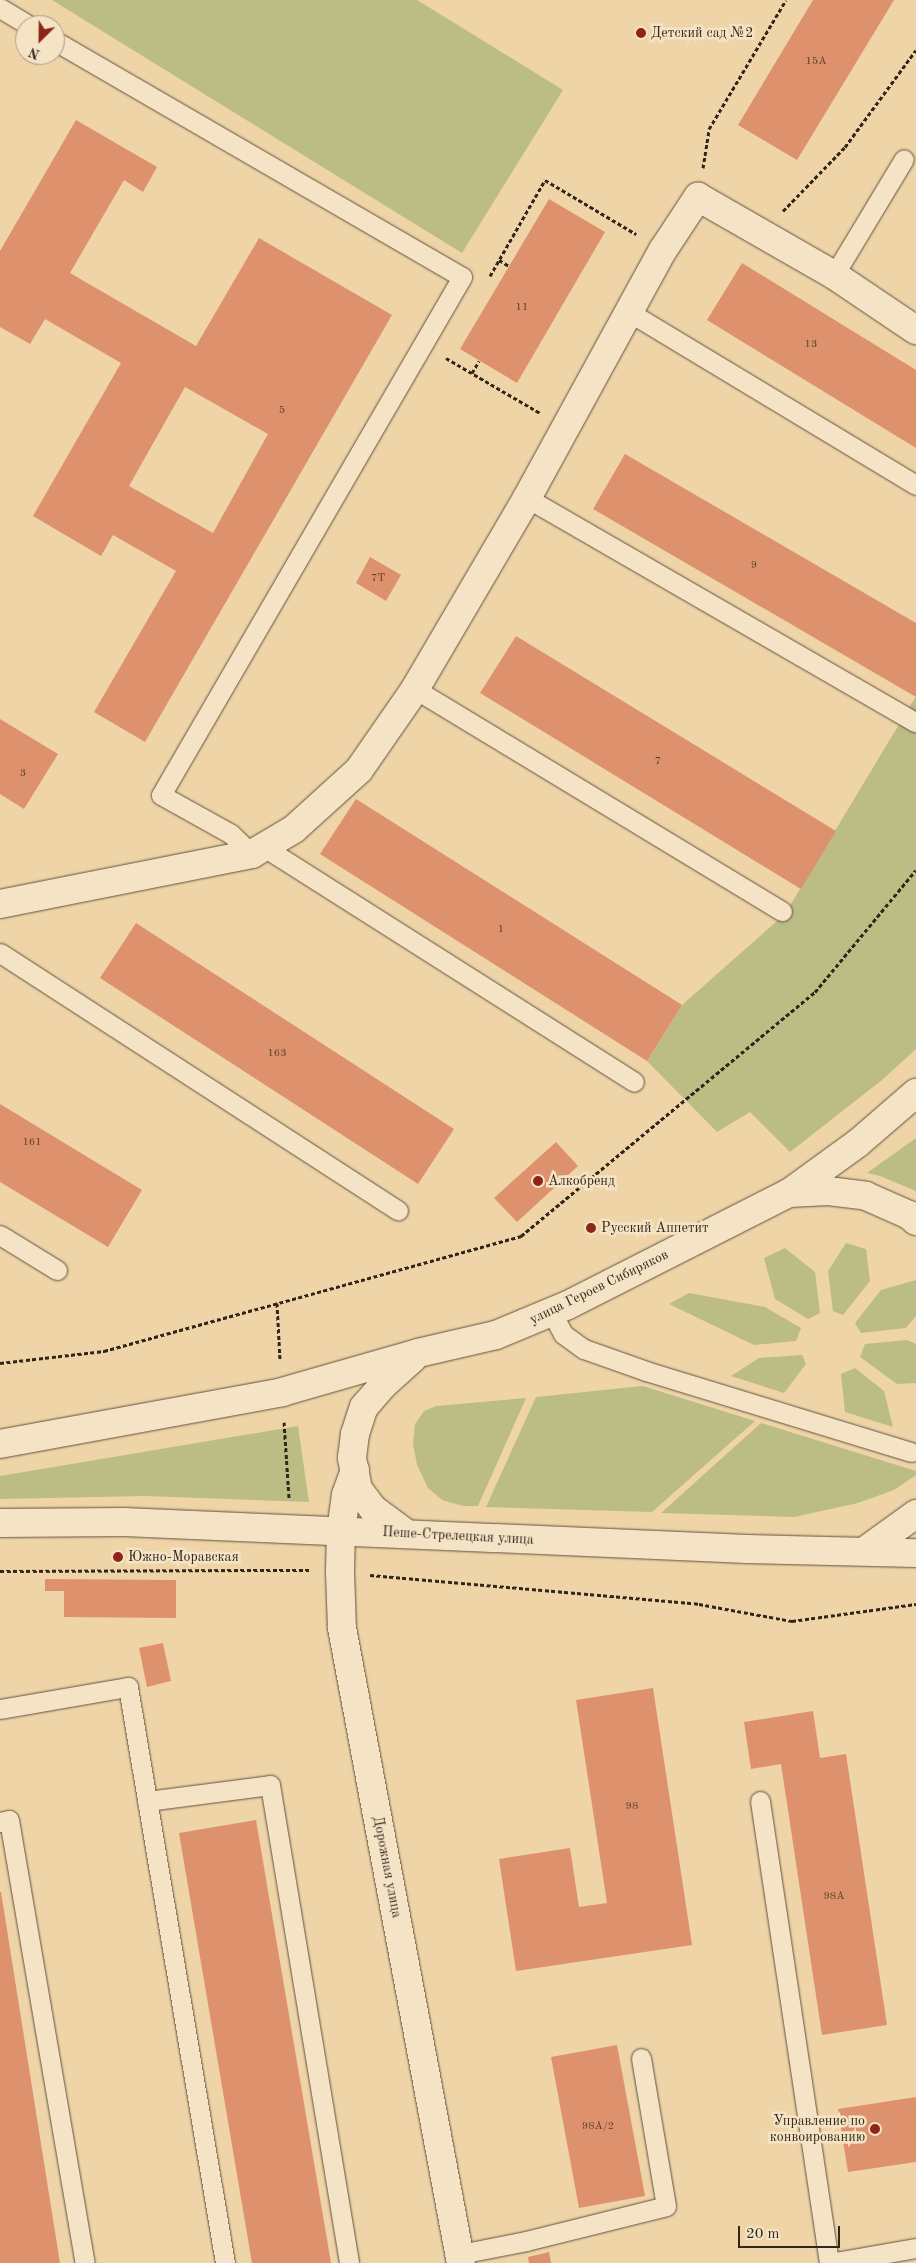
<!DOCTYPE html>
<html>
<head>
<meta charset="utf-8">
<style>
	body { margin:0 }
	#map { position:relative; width:916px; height:2263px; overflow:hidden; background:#efd4a8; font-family:"Old Standard TT",serif }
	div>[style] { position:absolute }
	.green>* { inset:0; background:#bcbc85 }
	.building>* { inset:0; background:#dd926d }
	.path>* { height:3px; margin-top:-1.5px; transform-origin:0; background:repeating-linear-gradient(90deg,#312619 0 4px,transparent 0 6.5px) }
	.roads { filter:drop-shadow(0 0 1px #60523d) drop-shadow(0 0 1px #60523d) }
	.service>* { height:19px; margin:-9.5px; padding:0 9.5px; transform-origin:9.5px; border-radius:9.5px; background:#f5e3c6 }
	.minor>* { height:28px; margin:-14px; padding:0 14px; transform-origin:14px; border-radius:14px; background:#f5e3c6 }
	.tertiary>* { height:28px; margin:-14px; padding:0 14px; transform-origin:14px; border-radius:14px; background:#f5e3c6 }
	.secondary>* { height:28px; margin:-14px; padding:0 14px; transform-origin:14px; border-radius:14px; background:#f5e3c6 }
	.dots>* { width:14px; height:14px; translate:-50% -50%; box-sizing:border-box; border:2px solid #f5e3c6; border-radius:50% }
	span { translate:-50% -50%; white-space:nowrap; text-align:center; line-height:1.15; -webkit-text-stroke:5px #f5e3c6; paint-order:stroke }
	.number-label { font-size:11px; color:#5c412e }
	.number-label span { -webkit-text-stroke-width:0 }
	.poi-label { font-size:14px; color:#312619 }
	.left { translate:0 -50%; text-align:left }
	.right { translate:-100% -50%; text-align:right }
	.street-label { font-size:14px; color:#312619 }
	.north { position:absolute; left:15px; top:15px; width:50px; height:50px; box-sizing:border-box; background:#f5e3c6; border:1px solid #a79781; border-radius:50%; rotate:203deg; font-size:14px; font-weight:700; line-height:20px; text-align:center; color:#312619 }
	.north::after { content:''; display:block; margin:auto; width:18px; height:22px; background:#8f2418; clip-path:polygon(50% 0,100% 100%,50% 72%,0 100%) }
	.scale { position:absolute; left:738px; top:2226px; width:102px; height:22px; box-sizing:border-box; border:2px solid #312619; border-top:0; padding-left:6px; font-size:15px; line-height:18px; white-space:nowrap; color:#312619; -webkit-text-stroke:4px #f5e3c6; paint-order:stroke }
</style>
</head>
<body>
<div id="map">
	<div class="green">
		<div style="clip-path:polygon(52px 0,417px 0,563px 90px,462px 253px)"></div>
		<div style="clip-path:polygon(916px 696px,916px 1049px,882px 1080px,790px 1152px,750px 1112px,717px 1132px,647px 1061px,682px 1005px,785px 914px)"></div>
		<div style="clip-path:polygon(916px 1138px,916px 1191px,880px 1176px,867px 1173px)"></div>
		<div style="clip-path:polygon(846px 1243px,866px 1249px,870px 1281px,843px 1315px,833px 1311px,828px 1271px)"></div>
		<div style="clip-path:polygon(785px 1248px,815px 1272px,820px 1313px,808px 1319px,775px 1299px,764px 1258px)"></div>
		<div style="clip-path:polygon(916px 1280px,916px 1316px,906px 1328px,861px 1333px,855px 1323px,881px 1290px)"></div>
		<div style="clip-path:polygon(689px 1293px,765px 1307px,801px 1328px,796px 1341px,754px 1345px,669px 1304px)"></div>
		<div style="clip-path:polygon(907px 1340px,916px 1344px,916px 1383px,897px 1384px,860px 1357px,865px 1344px)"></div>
		<div style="clip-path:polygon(802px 1355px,806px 1364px,784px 1393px,731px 1376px,759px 1358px)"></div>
		<div style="clip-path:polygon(855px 1368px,884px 1391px,893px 1427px,845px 1412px,841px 1374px)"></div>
		<div style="clip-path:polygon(643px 1386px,755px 1421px,652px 1512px,486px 1507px,536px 1397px)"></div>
		<div style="clip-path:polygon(526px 1398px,478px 1506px,463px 1506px,442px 1500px,428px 1488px,417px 1465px,413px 1444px,415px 1424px,424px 1411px,436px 1406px)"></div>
		<div style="clip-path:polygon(761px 1423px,916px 1471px,916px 1475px,894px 1490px,858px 1503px,794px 1517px,661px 1513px)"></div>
		<div style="clip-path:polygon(298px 1426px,309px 1502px,144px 1496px,0 1499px,0 1476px)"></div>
	</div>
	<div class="building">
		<div style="clip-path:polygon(813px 0,894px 0,797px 160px,738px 125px)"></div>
		<div style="clip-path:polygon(evenodd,76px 120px,157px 167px,143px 192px,124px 180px,70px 273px,196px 346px,259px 238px,392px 315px,145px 742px,94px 712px,176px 571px,113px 535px,101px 556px,33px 516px,121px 363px,45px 319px,30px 344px,0 327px,0 251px,76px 120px,185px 387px,268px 434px,213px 533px,129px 486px,185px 387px)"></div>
		<div style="clip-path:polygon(549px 199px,605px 232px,517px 383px,460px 349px)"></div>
		<div style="clip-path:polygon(742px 263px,916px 370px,916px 448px,707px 320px)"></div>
		<div style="clip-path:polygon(625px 454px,916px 623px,916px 697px,593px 509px)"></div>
		<div style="clip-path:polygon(370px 557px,401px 575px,386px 601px,356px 583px)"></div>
		<div style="clip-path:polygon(516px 636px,836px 831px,801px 889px,480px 693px)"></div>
		<div style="clip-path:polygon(0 719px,58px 754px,24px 809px,0 794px)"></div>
		<div style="clip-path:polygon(356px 799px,682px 1005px,647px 1061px,320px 854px)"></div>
		<div style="clip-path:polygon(136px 923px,454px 1129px,418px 1184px,100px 978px)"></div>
		<div style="clip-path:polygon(0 1104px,142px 1190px,108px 1247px,0 1182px)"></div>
		<div style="clip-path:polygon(556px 1142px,578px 1166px,517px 1222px,494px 1198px)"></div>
		<div style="clip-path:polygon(45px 1579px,176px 1580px,176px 1618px,64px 1617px,64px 1591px,45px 1591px)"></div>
		<div style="clip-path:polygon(163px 1643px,171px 1681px,147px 1687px,139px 1648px)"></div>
		<div style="clip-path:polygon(653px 1688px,692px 1945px,516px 1971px,499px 1859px,570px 1848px,579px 1907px,607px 1903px,576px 1700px)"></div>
		<div style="clip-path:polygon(813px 1711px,820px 1758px,846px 1754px,887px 2025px,822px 2035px,781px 1764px,751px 1769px,744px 1722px)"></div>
		<div style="clip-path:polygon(256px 1820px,331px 2263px,252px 2263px,179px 1833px)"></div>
		<div style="clip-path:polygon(0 1892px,1px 1892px,60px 2263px,0 2263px)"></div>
		<div style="clip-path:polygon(617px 2045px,645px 2196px,579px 2208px,551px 2057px)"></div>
		<div style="clip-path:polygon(916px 2097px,916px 2162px,848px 2172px,838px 2109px)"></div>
		<div style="clip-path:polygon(549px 2252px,551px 2263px,529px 2263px,528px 2257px)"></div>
	</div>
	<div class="path">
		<div style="left:703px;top:168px;width:39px;rotate:-81deg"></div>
		<div style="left:709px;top:129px;width:150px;rotate:-59.2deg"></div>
		<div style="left:783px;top:211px;width:89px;rotate:-45.9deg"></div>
		<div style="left:845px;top:147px;width:120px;rotate:-53.8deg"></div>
		<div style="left:499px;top:260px;width:12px;rotate:31deg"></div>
		<div style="left:490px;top:276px;width:111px;rotate:-60.2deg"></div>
		<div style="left:545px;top:180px;width:106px;rotate:30.7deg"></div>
		<div style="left:446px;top:358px;width:109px;rotate:30.3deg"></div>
		<div style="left:472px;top:373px;width:14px;rotate:-60deg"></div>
		<div style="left:277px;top:1303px;width:58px;rotate:87deg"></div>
		<div style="left:0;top:1363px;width:105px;rotate:-6.6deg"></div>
		<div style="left:104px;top:1351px;width:433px;rotate:-15.4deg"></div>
		<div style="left:521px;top:1236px;width:382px;rotate:-39.7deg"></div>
		<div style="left:815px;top:992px;width:158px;rotate:-50.4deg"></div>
		<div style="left:284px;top:1422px;width:76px;rotate:86.2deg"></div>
		<div style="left:0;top:1571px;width:309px;rotate:-0.2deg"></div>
		<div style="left:370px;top:1575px;width:330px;rotate:5deg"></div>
		<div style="left:699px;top:1604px;width:95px;rotate:10.4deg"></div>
		<div style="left:792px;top:1621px;width:125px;rotate:-7.8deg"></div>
	</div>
	<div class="roads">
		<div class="service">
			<div style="left:0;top:8px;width:33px;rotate:31deg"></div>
			<div style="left:55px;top:41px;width:470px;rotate:30.1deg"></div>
			<div style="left:462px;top:277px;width:599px;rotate:120.16deg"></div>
			<div style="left:161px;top:795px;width:80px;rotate:29.1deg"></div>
			<div style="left:231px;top:834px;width:29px;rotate:44deg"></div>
			<div style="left:834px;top:275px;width:135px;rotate:-58.9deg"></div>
			<div style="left:629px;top:312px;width:335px;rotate:31.1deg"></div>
			<div style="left:527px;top:498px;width:449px;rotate:30deg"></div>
			<div style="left:415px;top:689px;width:429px;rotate:31.2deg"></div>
			<div style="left:264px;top:847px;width:438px;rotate:32.4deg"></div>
			<div style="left:0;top:953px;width:474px;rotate:32.9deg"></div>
			<div style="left:0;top:1235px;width:67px;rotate:31.6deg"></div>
			<div style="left:552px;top:1313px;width:24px;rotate:62deg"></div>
			<div style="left:563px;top:1334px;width:26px;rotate:36deg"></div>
			<div style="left:584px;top:1349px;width:66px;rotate:19.5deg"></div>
			<div style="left:646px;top:1371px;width:277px;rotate:17deg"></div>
			<div style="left:0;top:1709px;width:130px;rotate:-9.8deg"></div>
			<div style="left:128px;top:1687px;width:584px;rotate:80.44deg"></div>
			<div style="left:147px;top:1801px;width:124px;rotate:-7.4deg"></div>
			<div style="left:270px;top:1785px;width:484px;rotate:80.6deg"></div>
			<div style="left:760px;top:1801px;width:467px;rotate:81.5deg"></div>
			<div style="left:0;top:1822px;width:9px;rotate:-13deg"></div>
			<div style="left:9px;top:1820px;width:449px;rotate:80.3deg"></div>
			<div style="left:460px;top:2254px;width:67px;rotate:-11.1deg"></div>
			<div style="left:526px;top:2241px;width:144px;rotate:-14deg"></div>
			<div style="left:666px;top:2206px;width:150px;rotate:-99.6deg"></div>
			<div style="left:830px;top:2263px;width:87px;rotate:-9.9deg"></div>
		</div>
		<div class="minor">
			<div style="left:0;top:904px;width:257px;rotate:-11.2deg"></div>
			<div style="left:252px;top:854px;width:49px;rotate:-30.8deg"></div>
			<div style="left:294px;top:829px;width:88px;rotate:-42.2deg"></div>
			<div style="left:359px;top:770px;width:98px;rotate:-55.3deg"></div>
			<div style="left:415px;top:689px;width:221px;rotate:-59.6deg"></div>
			<div style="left:527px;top:498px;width:283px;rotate:-61.3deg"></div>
			<div style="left:663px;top:250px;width:64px;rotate:-56.6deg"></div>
			<div style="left:698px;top:197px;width:157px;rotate:29.8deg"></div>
			<div style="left:834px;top:275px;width:99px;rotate:33.9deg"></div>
			<div style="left:355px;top:1470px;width:27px;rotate:110deg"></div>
			<div style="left:346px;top:1495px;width:35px;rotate:98deg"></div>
			<div style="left:341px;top:1530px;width:42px;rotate:91.4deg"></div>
			<div style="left:340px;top:1572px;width:56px;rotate:88deg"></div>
			<div style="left:342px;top:1628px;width:646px;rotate:79.39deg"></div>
		</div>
		<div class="tertiary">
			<div style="left:789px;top:1193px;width:85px;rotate:-35.9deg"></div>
			<div style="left:858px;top:1143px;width:77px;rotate:-40.8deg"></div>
		</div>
		<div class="secondary">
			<div style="left:0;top:1444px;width:287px;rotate:-10.4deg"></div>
			<div style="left:282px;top:1392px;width:141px;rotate:-16deg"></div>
			<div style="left:418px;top:1353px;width:80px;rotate:-13deg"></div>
			<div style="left:496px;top:1335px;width:78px;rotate:-22.6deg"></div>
			<div style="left:568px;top:1305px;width:248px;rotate:-26.9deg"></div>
			<div style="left:789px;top:1193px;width:39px;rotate:-3deg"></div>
			<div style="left:828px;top:1191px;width:38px;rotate:7deg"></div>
			<div style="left:866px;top:1196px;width:47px;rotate:23.8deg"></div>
			<div style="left:909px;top:1215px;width:9px;rotate:41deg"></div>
			<div style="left:0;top:1523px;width:124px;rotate:-0.5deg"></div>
			<div style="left:124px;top:1522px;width:624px;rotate:2.48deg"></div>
			<div style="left:747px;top:1549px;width:169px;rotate:1.4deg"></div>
			<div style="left:407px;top:1534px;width:42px;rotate:-143.7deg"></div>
			<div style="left:373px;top:1509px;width:25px;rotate:-127deg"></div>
			<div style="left:358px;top:1489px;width:32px;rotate:-101deg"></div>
			<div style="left:352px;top:1458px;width:24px;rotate:-83deg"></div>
			<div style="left:355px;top:1434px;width:28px;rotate:-72deg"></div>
			<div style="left:364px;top:1407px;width:29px;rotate:-49deg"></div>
			<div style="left:383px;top:1385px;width:40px;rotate:-42deg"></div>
			<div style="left:866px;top:1550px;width:62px;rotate:-35.8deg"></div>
		</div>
	</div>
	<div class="dots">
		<div style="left:641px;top:33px;background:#8f2418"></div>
		<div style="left:538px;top:1181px;background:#8f2418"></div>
		<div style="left:591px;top:1228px;background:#8f2418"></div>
		<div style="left:118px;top:1557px;background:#8f2418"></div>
		<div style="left:875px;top:2129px;background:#8f2418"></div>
	</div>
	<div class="number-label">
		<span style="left:816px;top:62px">15А</span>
		<span style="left:522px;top:308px">11</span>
		<span style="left:811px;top:345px">13</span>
		<span style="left:282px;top:411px">5</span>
		<span style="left:754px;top:566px">9</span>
		<span style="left:378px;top:579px">7Т</span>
		<span style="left:658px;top:762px">7</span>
		<span style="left:23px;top:774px">3</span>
		<span style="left:501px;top:930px">1</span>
		<span style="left:277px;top:1054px">163</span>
		<span style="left:32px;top:1143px">161</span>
		<span style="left:632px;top:1807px">98</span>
		<span style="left:834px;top:1897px">98А</span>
		<span style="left:598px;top:2127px">98А/2</span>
	</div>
	<div class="poi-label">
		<span class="left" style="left:651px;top:33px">Детский сад №2</span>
		<span class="left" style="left:548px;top:1181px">Алкобренд</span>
		<span class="left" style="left:601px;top:1228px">Русский Аппетит</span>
		<span class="left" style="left:128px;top:1557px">Южно-Моравская</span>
		<span class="right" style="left:865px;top:2129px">Управление по<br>конвоированию</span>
	</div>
	<div class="street-label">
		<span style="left:599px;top:1287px;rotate:-26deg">улица Героев Сибиряков</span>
		<span style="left:458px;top:1536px;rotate:3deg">Пеше-Стрелецкая улица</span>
		<span style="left:387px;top:1867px;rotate:79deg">Дорожная улица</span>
	</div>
	<div class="north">N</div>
	<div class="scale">20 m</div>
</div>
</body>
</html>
